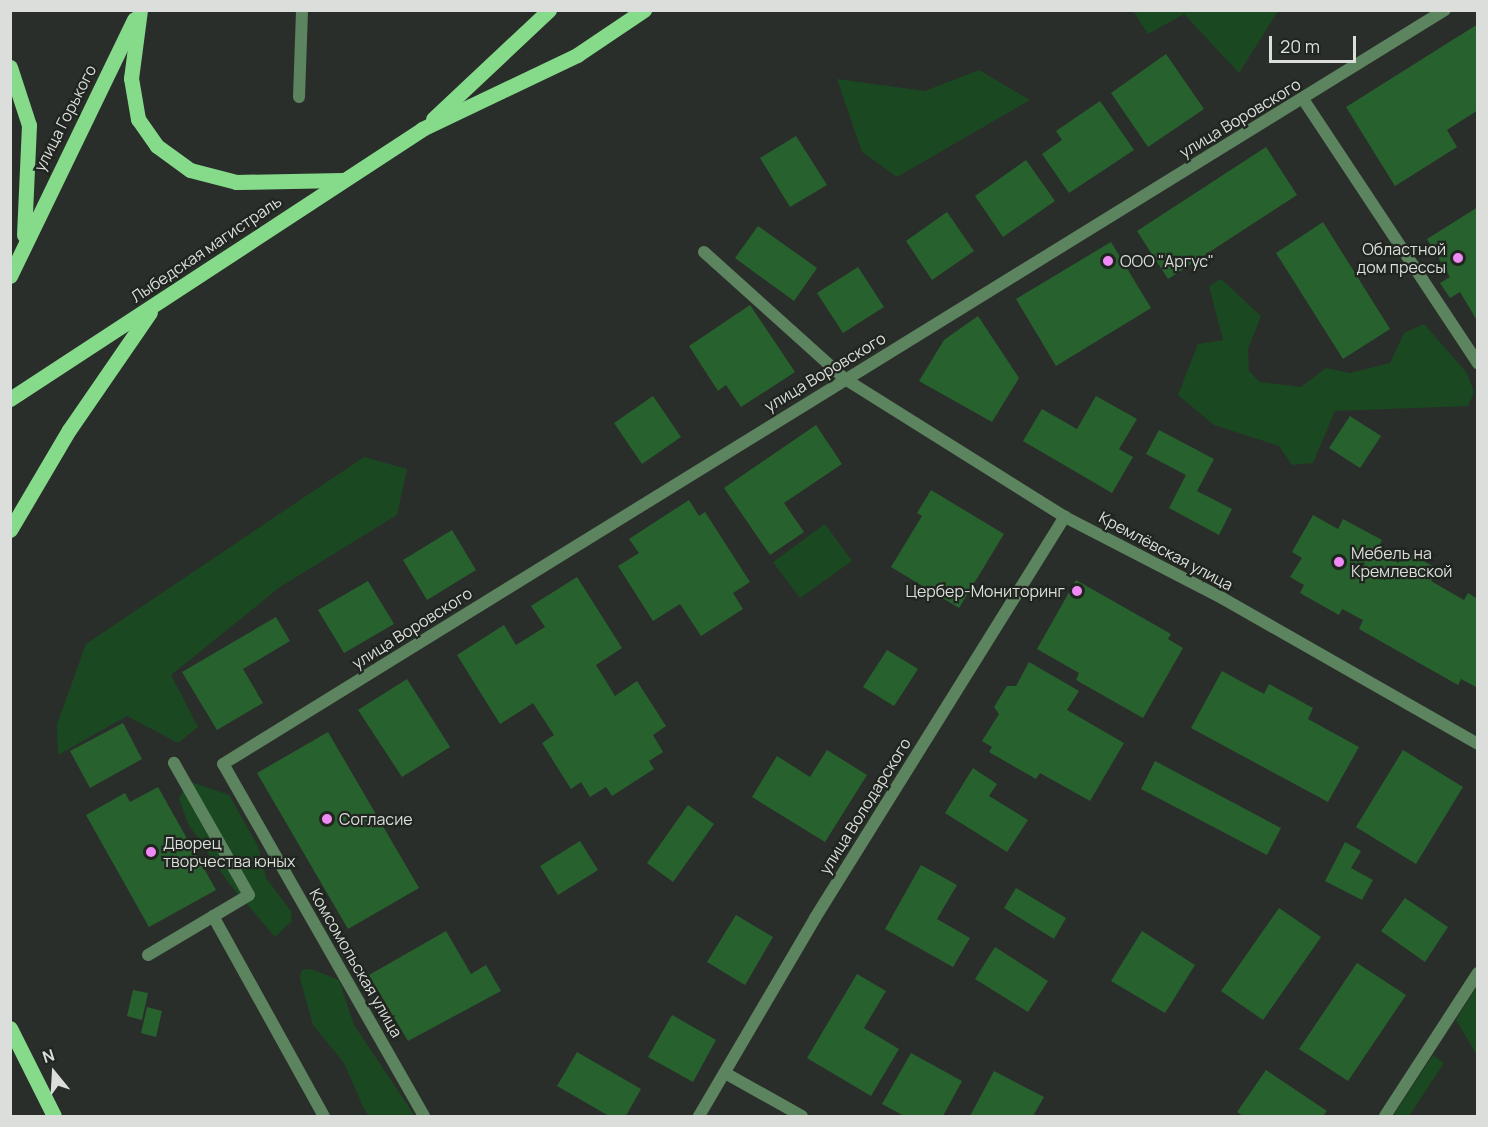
<!DOCTYPE html>
<html>
<head>
<meta charset="utf-8">
<style>
	body { margin:0 }
	#map { position:relative; width:1488px; height:1127px; overflow:hidden; background:#2a2e2a; font-family:Manrope,sans-serif }
	div>[style] { position:absolute }
	.green>* { inset:0; background:#1a4820 }
	.building>* { inset:0; background:#27612e }
	.service>* { height:12px; margin:-6px; padding:0 6px; transform-origin:6px; border-radius:6px; background:#5c845e }
	.minor>* { height:12px; margin:-6px; padding:0 6px; transform-origin:6px; border-radius:6px; background:#5c845e }
	.primary>* { height:15px; margin:-7.5px; padding:0 7.5px; transform-origin:7.5px; border-radius:7.5px; background:#86db8b }
	.dots>* { width:16px; height:16px; translate:-50% -50%; box-sizing:border-box; border:3px solid #202520; border-radius:50% }
	span { translate:-50% -50%; white-space:nowrap; text-align:center; line-height:1.15; -webkit-text-stroke:4.5px #202520; paint-order:stroke }
	.street-label { font-size:16px; color:#dbdedb }
	.poi-label { font-size:16px; color:#dbdedb }
	.right { translate:-100% -50%; text-align:right }
	.left { translate:0 -50%; text-align:left }
	.frame { position:absolute; inset:0; border:12px solid #dbdedb; pointer-events:none }
	.north { position:absolute; left:24px; top:1043px; width:60px; height:60px; -webkit-text-stroke:4px #202520; paint-order:stroke; rotate:342deg; font-size:16px; font-weight:700; line-height:24px; text-align:center; color:#dbdedb }
	.north::after { content:''; display:block; margin:auto; width:21px; height:27px; background:#dbdedb; clip-path:polygon(50% 0,100% 100%,50% 72%,0 100%) }
	.scale { position:absolute; left:1269px; top:36px; width:87px; height:27px; box-sizing:border-box; border:3px solid #dbdedb; border-top:0; padding-left:8px; font-size:18px; line-height:21px; white-space:nowrap; color:#dbdedb; -webkit-text-stroke:4px #202520; paint-order:stroke }
</style>
</head>
<body>
<div id="map">
	<div class="green">
		<div style="clip-path:polygon(1133px 11px,1278px 11px,1239px 73px,1184px 14px,1148px 34px)"></div>
		<div style="clip-path:polygon(979px 70px,1030px 100px,897px 177px,862px 152px,837px 79px,925px 91px)"></div>
		<div style="clip-path:polygon(1221px 279px,1261px 316px,1248px 349px,1249px 371px,1260px 382px,1301px 387px,1326px 368px,1350px 373px,1390px 363px,1404px 333px,1424px 324px,1467px 373px,1474px 392px,1468px 406px,1335px 411px,1313px 463px,1292px 465px,1279px 446px,1214px 425px,1178px 395px,1198px 344px,1223px 340px,1209px 286px)"></div>
		<div style="clip-path:polygon(364px 457px,407px 469px,397px 515px,280px 587px,171px 675px,198px 727px,178px 743px,127px 716px,58px 755px,57px 724px,86px 644px)"></div>
		<div style="clip-path:polygon(825px 524px,852px 561px,800px 598px,773px 562px)"></div>
		<div style="clip-path:polygon(188px 781px,229px 795px,258px 846px,266px 878px,291px 911px,292px 921px,275px 937px,228px 882px,188px 824px,179px 799px)"></div>
		<div style="clip-path:polygon(311px 969px,339px 980px,354px 1025px,415px 1116px,369px 1116px,364px 1109px,344px 1063px,313px 1025px,300px 978px,302px 970px)"></div>
		<div style="clip-path:polygon(1477px 986px,1477px 1055px,1456px 1020px)"></div>
		<div style="clip-path:polygon(1433px 1055px,1444px 1063px,1409px 1116px,1393px 1116px)"></div>
	</div>
	<div class="building">
		<div style="clip-path:polygon(1478px 24px,1478px 110px,1447px 130px,1457px 147px,1395px 186px,1346px 107px)"></div>
		<div style="clip-path:polygon(1166px 54px,1204px 109px,1148px 147px,1111px 93px)"></div>
		<div style="clip-path:polygon(1100px 101px,1134px 150px,1069px 193px,1042px 154px,1062px 140px,1056px 131px)"></div>
		<div style="clip-path:polygon(796px 136px,827px 185px,790px 207px,760px 158px)"></div>
		<div style="clip-path:polygon(1266px 147px,1297px 195px,1168px 279px,1137px 231px)"></div>
		<div style="clip-path:polygon(1026px 160px,1055px 201px,1003px 237px,975px 196px)"></div>
		<div style="clip-path:polygon(1478px 207px,1478px 322px,1460px 292px,1450px 298px,1440px 283px,1450px 277px,1427px 239px)"></div>
		<div style="clip-path:polygon(947px 212px,974px 251px,932px 280px,906px 241px)"></div>
		<div style="clip-path:polygon(1323px 222px,1390px 329px,1343px 359px,1276px 253px)"></div>
		<div style="clip-path:polygon(758px 226px,817px 268px,794px 301px,735px 258px)"></div>
		<div style="clip-path:polygon(1111px 242px,1151px 308px,1056px 366px,1016px 299px)"></div>
		<div style="clip-path:polygon(858px 267px,884px 307px,843px 333px,817px 293px)"></div>
		<div style="clip-path:polygon(750px 305px,795px 372px,741px 407px,726px 385px,718px 391px,689px 346px)"></div>
		<div style="clip-path:polygon(978px 316px,1019px 378px,992px 422px,919px 381px,944px 340px)"></div>
		<div style="clip-path:polygon(653px 396px,681px 437px,642px 464px,614px 423px)"></div>
		<div style="clip-path:polygon(1096px 396px,1137px 419px,1119px 449px,1133px 457px,1112px 493px,1023px 441px,1042px 409px,1077px 429px)"></div>
		<div style="clip-path:polygon(1350px 416px,1381px 436px,1360px 468px,1329px 448px)"></div>
		<div style="clip-path:polygon(816px 425px,842px 464px,784px 503px,804px 532px,770px 555px,724px 488px)"></div>
		<div style="clip-path:polygon(1159px 430px,1214px 459px,1197px 491px,1232px 509px,1219px 535px,1169px 508px,1186px 475px,1146px 454px)"></div>
		<div style="clip-path:polygon(931px 490px,1004px 534px,959px 608px,891px 567px,922px 516px,917px 513px)"></div>
		<div style="clip-path:polygon(689px 500px,699px 516px,705px 512px,750px 582px,733px 593px,743px 609px,701px 636px,680px 604px,653px 621px,618px 566px,639px 553px,629px 539px)"></div>
		<div style="clip-path:polygon(1313px 515px,1338px 529px,1343px 519px,1382px 540px,1377px 550px,1398px 563px,1405px 551px,1438px 569px,1431px 581px,1464px 600px,1468px 593px,1478px 599px,1478px 688px,1461px 679px,1458px 685px,1359px 629px,1363px 620px,1342px 609px,1339px 615px,1300px 593px,1304px 585px,1290px 577px,1302px 558px,1292px 552px)"></div>
		<div style="clip-path:polygon(452px 530px,476px 570px,427px 600px,403px 560px)"></div>
		<div style="clip-path:polygon(577px 577px,622px 648px,596px 665px,615px 696px,637px 681px,666px 726px,653px 735px,663px 752px,649px 761px,654px 769px,612px 796px,606px 787px,590px 797px,581px 782px,571px 789px,542px 743px,554px 735px,533px 703px,500px 724px,457px 655px,504px 625px,516px 645px,545px 627px,531px 606px)"></div>
		<div style="clip-path:polygon(1076px 580px,1171px 634px,1168px 639px,1183px 648px,1143px 718px,1076px 680px,1079px 673px,1037px 649px)"></div>
		<div style="clip-path:polygon(368px 581px,394px 624px,344px 653px,318px 610px)"></div>
		<div style="clip-path:polygon(276px 617px,290px 641px,243px 669px,263px 703px,217px 730px,182px 672px)"></div>
		<div style="clip-path:polygon(887px 650px,918px 669px,894px 706px,863px 687px)"></div>
		<div style="clip-path:polygon(1029px 662px,1079px 691px,1067px 710px,1124px 743px,1090px 801px,1040px 773px,1036px 779px,989px 752px,992px 747px,982px 741px,999px 714px,994px 707px,1007px 686px,1016px 686px)"></div>
		<div style="clip-path:polygon(1222px 671px,1264px 694px,1269px 684px,1313px 708px,1308px 719px,1359px 747px,1328px 802px,1191px 728px)"></div>
		<div style="clip-path:polygon(407px 679px,450px 747px,402px 777px,358px 710px)"></div>
		<div style="clip-path:polygon(123px 723px,142px 759px,90px 788px,70px 751px)"></div>
		<div style="clip-path:polygon(328px 732px,419px 888px,348px 929px,257px 773px)"></div>
		<div style="clip-path:polygon(827px 750px,867px 775px,825px 842px,752px 797px,777px 756px,810px 777px)"></div>
		<div style="clip-path:polygon(1403px 750px,1463px 787px,1416px 864px,1356px 827px)"></div>
		<div style="clip-path:polygon(1155px 761px,1281px 828px,1267px 855px,1141px 789px)"></div>
		<div style="clip-path:polygon(973px 768px,997px 784px,989px 796px,1028px 820px,1007px 852px,945px 813px)"></div>
		<div style="clip-path:polygon(158px 787px,216px 890px,149px 927px,86px 815px,125px 793px,130px 802px)"></div>
		<div style="clip-path:polygon(688px 805px,714px 824px,673px 882px,647px 863px)"></div>
		<div style="clip-path:polygon(580px 841px,598px 870px,558px 895px,540px 866px)"></div>
		<div style="clip-path:polygon(1345px 842px,1361px 851px,1351px 868px,1373px 880px,1362px 900px,1325px 881px)"></div>
		<div style="clip-path:polygon(921px 865px,957px 885px,937px 919px,970px 938px,953px 967px,885px 929px)"></div>
		<div style="clip-path:polygon(1016px 888px,1066px 918px,1054px 939px,1004px 908px)"></div>
		<div style="clip-path:polygon(1405px 898px,1448px 927px,1425px 962px,1381px 931px)"></div>
		<div style="clip-path:polygon(1279px 908px,1321px 937px,1263px 1020px,1221px 991px)"></div>
		<div style="clip-path:polygon(736px 915px,773px 937px,745px 985px,707px 962px)"></div>
		<div style="clip-path:polygon(446px 931px,471px 974px,486px 965px,501px 991px,408px 1041px,369px 975px)"></div>
		<div style="clip-path:polygon(1142px 931px,1195px 965px,1165px 1013px,1111px 981px)"></div>
		<div style="clip-path:polygon(995px 947px,1048px 981px,1028px 1012px,975px 979px)"></div>
		<div style="clip-path:polygon(1357px 963px,1406px 995px,1348px 1081px,1299px 1049px)"></div>
		<div style="clip-path:polygon(857px 974px,886px 991px,864px 1028px,899px 1049px,871px 1096px,807px 1058px)"></div>
		<div style="clip-path:polygon(133px 990px,148px 993px,142px 1020px,127px 1016px)"></div>
		<div style="clip-path:polygon(147px 1007px,162px 1011px,156px 1037px,141px 1033px)"></div>
		<div style="clip-path:polygon(672px 1015px,716px 1040px,693px 1082px,648px 1057px)"></div>
		<div style="clip-path:polygon(577px 1052px,641px 1089px,626px 1116px,609px 1116px,557px 1086px)"></div>
		<div style="clip-path:polygon(911px 1053px,962px 1081px,943px 1116px,904px 1116px,882px 1104px)"></div>
		<div style="clip-path:polygon(1266px 1070px,1327px 1111px,1323px 1116px,1243px 1116px,1237px 1112px)"></div>
		<div style="clip-path:polygon(994px 1071px,1044px 1097px,1033px 1116px,970px 1116px)"></div>
	</div>
	<div class="service">
		<div style="left:299px;top:97px;width:87px;rotate:-88deg"></div>
		<div style="left:213px;top:916px;width:229px;rotate:61deg"></div>
		<div style="left:148px;top:955px;width:117px;rotate:-30.7deg"></div>
		<div style="left:249px;top:895px;width:152px;rotate:-119.6deg"></div>
	</div>
	<div class="minor">
		<div style="left:1303px;top:99px;width:317px;rotate:56.5deg"></div>
		<div style="left:704px;top:252px;width:190px;rotate:42deg"></div>
		<div style="left:845px;top:379px;width:260px;rotate:32.1deg"></div>
		<div style="left:1065px;top:517px;width:177px;rotate:27.3deg"></div>
		<div style="left:1222px;top:598px;width:295px;rotate:29.7deg"></div>
		<div style="left:725px;top:1073px;width:88px;rotate:29.2deg"></div>
		<div style="left:424px;top:1116px;width:405px;rotate:-119.7deg"></div>
		<div style="left:223px;top:764px;width:1436px;rotate:-31.68deg"></div>
		<div style="left:699px;top:1116px;width:229px;rotate:-59.6deg"></div>
		<div style="left:815px;top:918px;width:473px;rotate:-58.1deg"></div>
		<div style="left:1385px;top:1116px;width:171px;rotate:-57deg"></div>
	</div>
	<div class="primary">
		<div style="left:140px;top:10px;width:69px;rotate:97.5deg"></div>
		<div style="left:131px;top:78px;width:42px;rotate:80.3deg"></div>
		<div style="left:138px;top:119px;width:33px;rotate:55deg"></div>
		<div style="left:157px;top:146px;width:41px;rotate:36deg"></div>
		<div style="left:190px;top:170px;width:48px;rotate:14.6deg"></div>
		<div style="left:236px;top:182px;width:106px;rotate:-1.1deg"></div>
		<div style="left:10px;top:67px;width:61px;rotate:71.9deg"></div>
		<div style="left:29px;top:125px;width:110px;rotate:92.6deg"></div>
		<div style="left:433px;top:119px;width:159px;rotate:-43.2deg"></div>
		<div style="left:10px;top:276px;width:285px;rotate:-64.2deg"></div>
		<div style="left:10px;top:399px;width:493px;rotate:-33.2deg"></div>
		<div style="left:422px;top:129px;width:172px;rotate:-25.5deg"></div>
		<div style="left:577px;top:55px;width:81px;rotate:-33.9deg"></div>
		<div style="left:10px;top:530px;width:116px;rotate:-59.5deg"></div>
		<div style="left:69px;top:430px;width:143px;rotate:-55.5deg"></div>
		<div style="left:10px;top:1028px;width:98px;rotate:63.4deg"></div>
	</div>
	<div class="dots">
		<div style="left:1458px;top:258px;background:#f08bf5"></div>
		<div style="left:1108px;top:261px;background:#f08bf5"></div>
		<div style="left:1339px;top:562px;background:#f08bf5"></div>
		<div style="left:1077px;top:591px;background:#f08bf5"></div>
		<div style="left:327px;top:819px;background:#f08bf5"></div>
		<div style="left:151px;top:852px;background:#f08bf5"></div>
	</div>
	<div class="street-label">
		<span style="left:65px;top:118px;rotate:-63deg">улица Горького</span>
		<span style="left:1240px;top:118px;rotate:-31deg">улица Воровского</span>
		<span style="left:206px;top:249px;rotate:-34deg">Лыбедская магистраль</span>
		<span style="left:825px;top:372px;rotate:-31deg">улица Воровского</span>
		<span style="left:1166px;top:551px;rotate:28deg">Кремлёвская улица</span>
		<span style="left:412px;top:628px;rotate:-32deg">улица Воровского</span>
		<span style="left:865px;top:806px;rotate:-58deg">улица Володарского</span>
		<span style="left:356px;top:963px;rotate:60deg">Комсомольская улица</span>
	</div>
	<div class="poi-label">
		<span class="right" style="left:1446px;top:258px">Областной<br>дом прессы</span>
		<span class="left" style="left:1120px;top:261px">ООО "Аргус"</span>
		<span class="left" style="left:1351px;top:562px">Мебель на<br>Кремлевской</span>
		<span class="right" style="left:1065px;top:591px">Цербер-Мониторинг</span>
		<span class="left" style="left:339px;top:819px">Согласие</span>
		<span class="left" style="left:163px;top:852px">Дворец<br>творчества юных</span>
	</div>
	<div class="frame"></div>
	<div class="north">N</div>
	<div class="scale">20 m</div>
</div>
</body>
</html>
